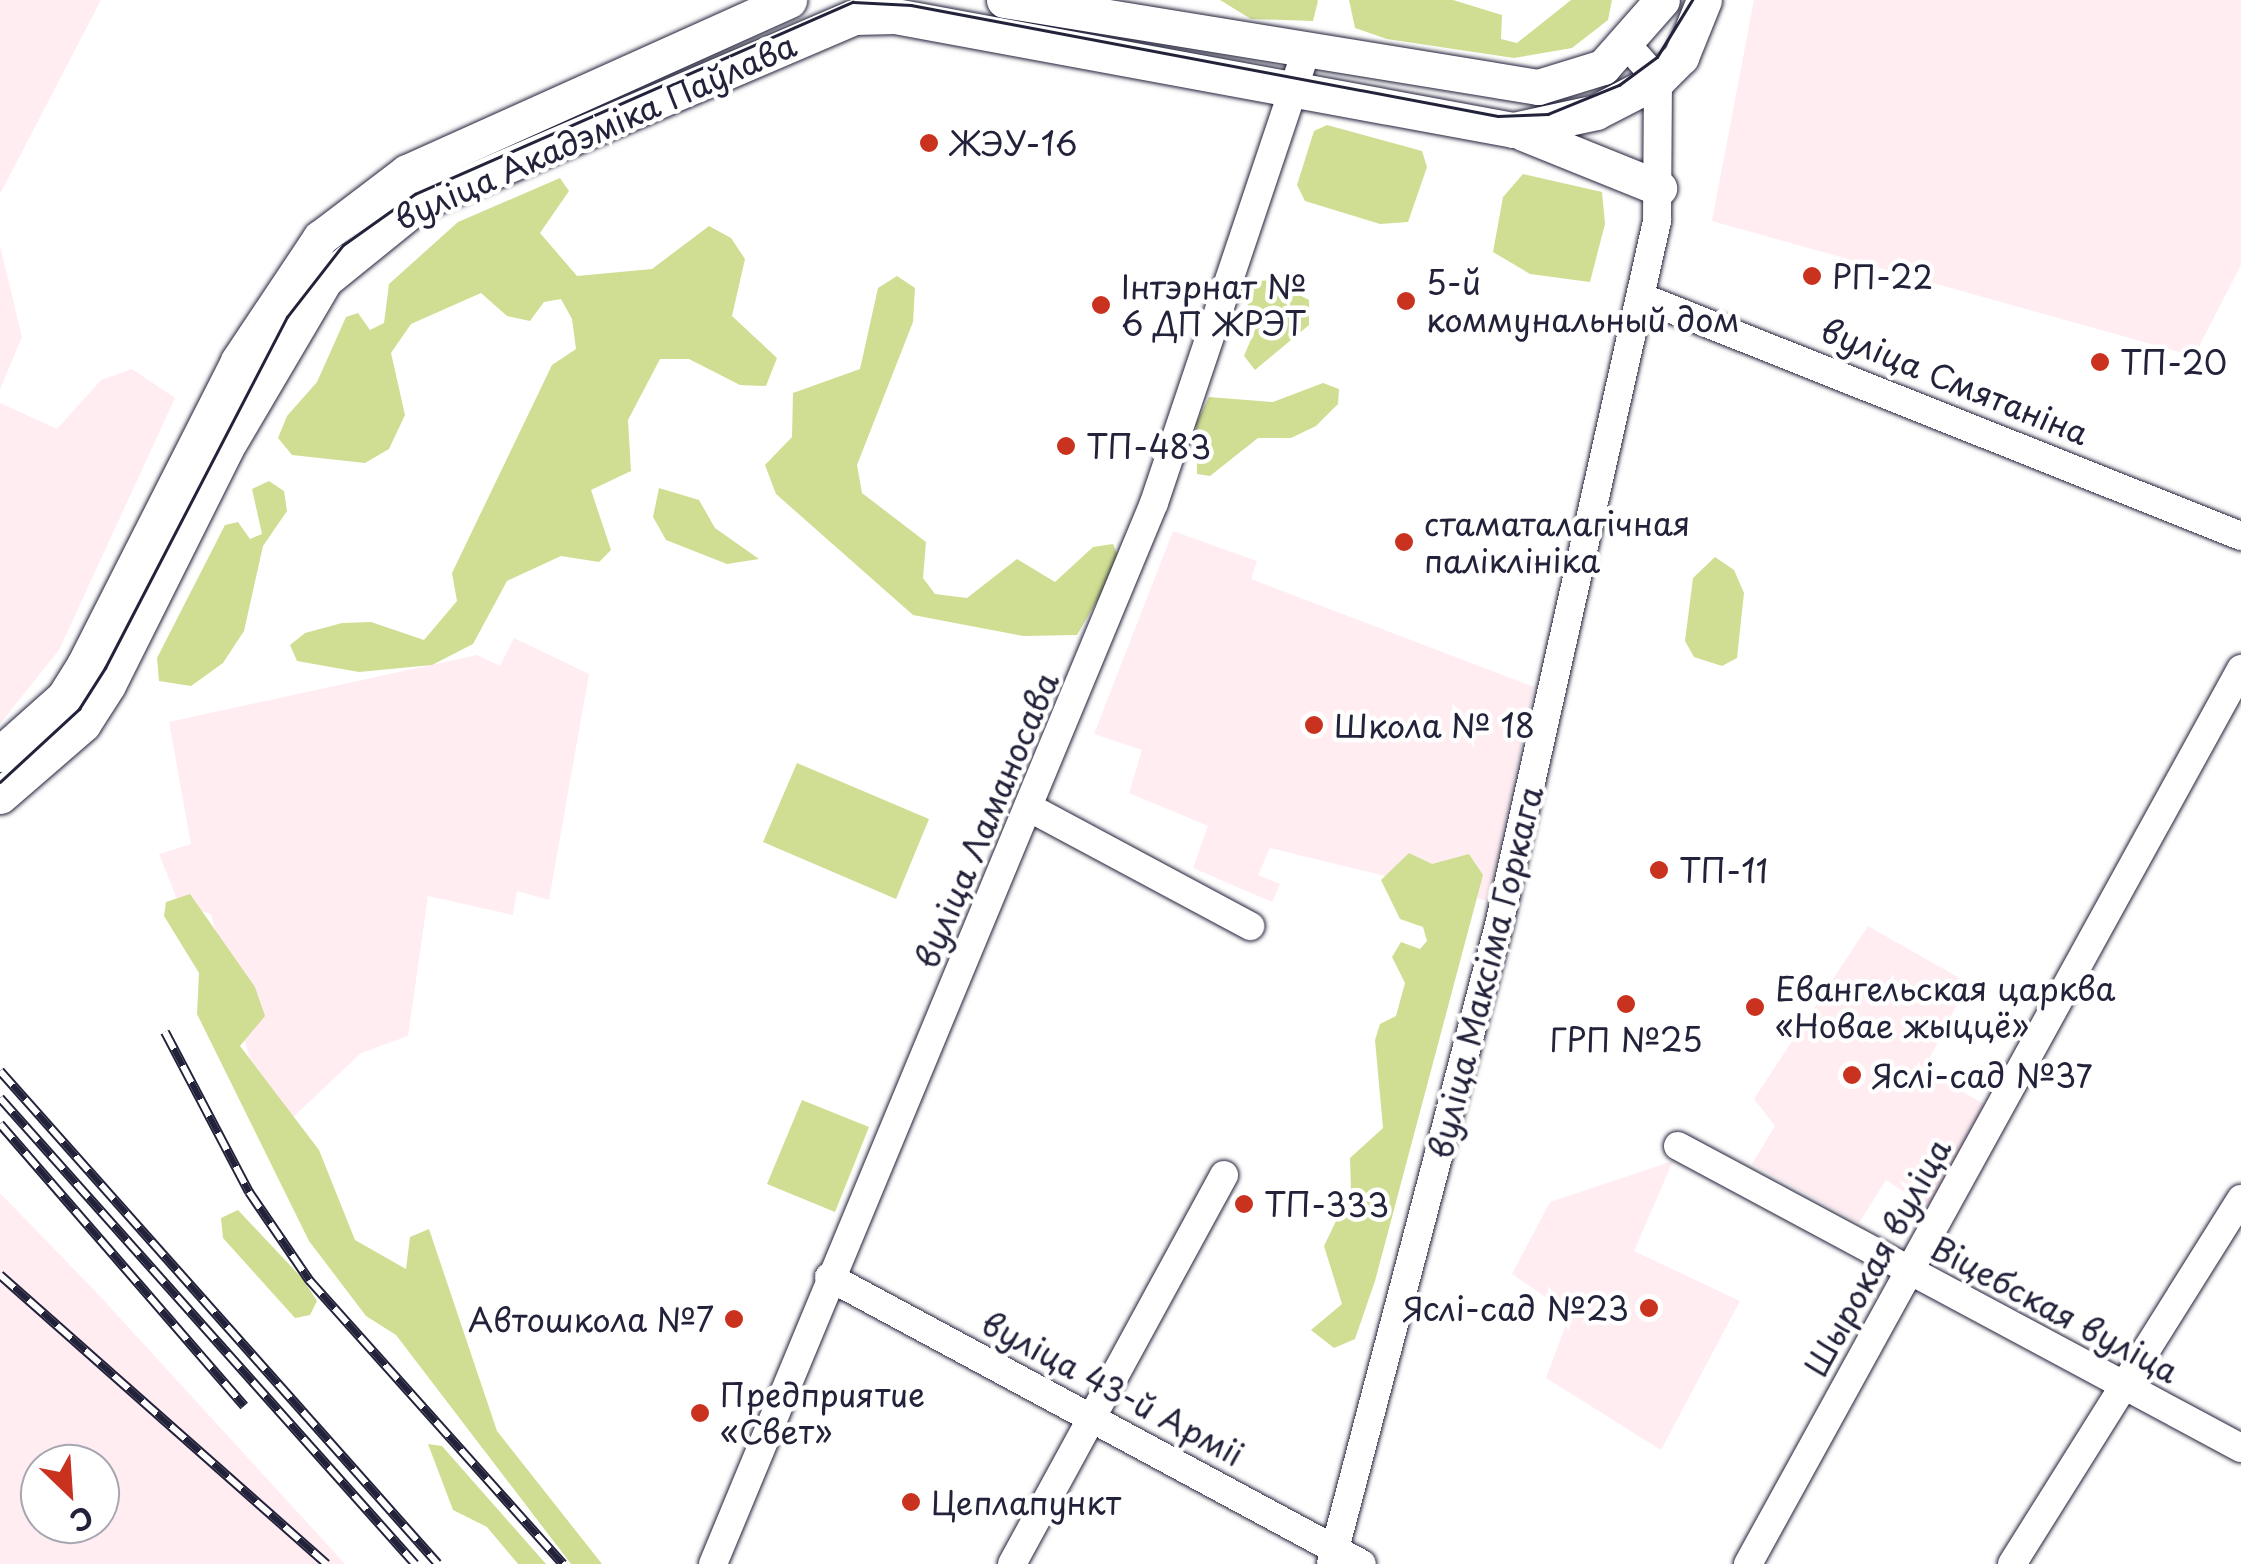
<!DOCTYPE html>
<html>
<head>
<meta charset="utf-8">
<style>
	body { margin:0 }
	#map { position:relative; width:2241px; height:1564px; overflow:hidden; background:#fff; font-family:"Playpen Sans",sans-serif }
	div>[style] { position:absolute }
	.built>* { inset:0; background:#ffedf2 }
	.green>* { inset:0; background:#cfde92 }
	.roads { filter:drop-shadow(0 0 2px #22223b) drop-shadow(0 0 2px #22223b) }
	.minor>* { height:28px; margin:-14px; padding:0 14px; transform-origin:14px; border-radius:14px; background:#fff }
	.major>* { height:35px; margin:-17.5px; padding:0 17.5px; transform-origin:17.5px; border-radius:17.5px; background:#fff }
	.tram>* { height:2.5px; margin:-1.25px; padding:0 1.25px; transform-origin:1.25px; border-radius:1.25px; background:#22223b }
	.rail>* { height:10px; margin-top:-5px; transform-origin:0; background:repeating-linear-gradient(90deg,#fff 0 19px,#22223b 0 38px); box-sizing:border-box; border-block:2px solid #22223b }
	.dots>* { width:28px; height:28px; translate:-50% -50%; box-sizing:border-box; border:5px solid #fff; border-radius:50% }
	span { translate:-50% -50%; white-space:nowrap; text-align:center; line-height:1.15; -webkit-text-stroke:9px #fff; paint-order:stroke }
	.street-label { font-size:32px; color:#22223b }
	.poi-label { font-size:32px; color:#22223b }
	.left { translate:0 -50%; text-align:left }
	.right { translate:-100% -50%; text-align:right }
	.north { position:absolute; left:20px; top:1444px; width:100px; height:100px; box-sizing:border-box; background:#fff; border:2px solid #a7a7b1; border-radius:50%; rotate:155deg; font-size:28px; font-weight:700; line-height:40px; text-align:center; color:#22223b }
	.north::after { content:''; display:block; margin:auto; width:35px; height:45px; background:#c8321e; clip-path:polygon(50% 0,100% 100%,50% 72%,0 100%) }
</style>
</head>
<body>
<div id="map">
	<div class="built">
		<div style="clip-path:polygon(0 0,101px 0,0 194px)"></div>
		<div style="clip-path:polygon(1754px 0,2241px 0,2241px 265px,2194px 356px,1712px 221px)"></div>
		<div style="clip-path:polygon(0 246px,22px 337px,0 389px)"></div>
		<div style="clip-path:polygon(132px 369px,175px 398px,59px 650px,0 724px,0 403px,57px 429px,101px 380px)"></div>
		<div style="clip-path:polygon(1173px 531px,1257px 561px,1251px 579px,1534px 687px,1488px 901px,1270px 848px,1258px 875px,1280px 884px,1272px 902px,1193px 868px,1208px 826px,1129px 793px,1142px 750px,1094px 734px)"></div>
		<div style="clip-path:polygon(514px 638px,589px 674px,549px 900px,517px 891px,513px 915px,428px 896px,408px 1036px,361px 1053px,290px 1120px,253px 1071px,211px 914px,179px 904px,159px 854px,191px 844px,169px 722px,477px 655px,500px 666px)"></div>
		<div style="clip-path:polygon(1868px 926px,1968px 983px,1924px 1069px,1989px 1107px,1932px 1210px,1886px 1180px,1859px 1223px,1752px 1164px,1775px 1126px,1754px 1099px)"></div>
		<div style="clip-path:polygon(1673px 1161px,1634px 1251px,1740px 1301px,1661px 1450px,1546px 1378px,1570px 1314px,1512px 1274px,1550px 1202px)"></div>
		<div style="clip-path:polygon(evenodd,0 1193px,97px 1293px,345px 1564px,0 1564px,0 1193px,40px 1464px,100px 1464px,100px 1524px,40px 1524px,40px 1464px)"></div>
	</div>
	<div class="green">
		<div style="clip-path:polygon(1220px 0,1317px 0,1318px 1px,1313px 21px,1251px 19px)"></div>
		<div style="clip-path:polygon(1349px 0,1453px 0,1502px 15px,1501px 39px,1517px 43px,1571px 0,1612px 0,1608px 20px,1572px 48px,1514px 58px,1387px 39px,1355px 28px)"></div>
		<div style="clip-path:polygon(1327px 125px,1422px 151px,1427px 167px,1408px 222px,1380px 224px,1305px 201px,1297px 185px,1314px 131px)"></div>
		<div style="clip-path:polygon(1523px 174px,1602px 192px,1605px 224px,1590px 282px,1530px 274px,1493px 252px,1503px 197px)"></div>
		<div style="clip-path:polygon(560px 178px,569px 191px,540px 233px,577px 276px,652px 269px,709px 226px,731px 238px,745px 259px,732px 316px,777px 358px,766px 386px,740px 385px,689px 359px,660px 359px,628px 420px,631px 471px,591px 490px,611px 550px,599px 562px,561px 556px,507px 581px,473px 644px,432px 665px,359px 672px,297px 661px,290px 645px,305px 633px,342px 623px,371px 622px,424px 640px,457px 601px,452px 573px,552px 365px,576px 349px,572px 319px,561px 299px,544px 302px,530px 321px,507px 316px,481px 293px,411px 324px,391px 353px,405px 415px,389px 449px,365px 463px,292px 455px,278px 438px,287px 416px,317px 382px,346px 317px,358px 313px,370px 330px,384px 323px,389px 284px,458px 222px)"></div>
		<div style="clip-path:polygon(897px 276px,915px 288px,913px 322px,857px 465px,862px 493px,926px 542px,923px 578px,935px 594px,967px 598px,1017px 559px,1055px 582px,1093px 547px,1113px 544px,1120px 561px,1077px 635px,1023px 636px,913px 615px,776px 494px,765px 465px,792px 437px,793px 393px,860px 369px,878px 288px)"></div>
		<div style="clip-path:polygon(1270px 280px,1309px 300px,1309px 325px,1255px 370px,1244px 356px,1260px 318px,1239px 295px,1248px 282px)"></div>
		<div style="clip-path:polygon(1323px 383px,1339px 389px,1338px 404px,1316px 426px,1291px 438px,1258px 438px,1210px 476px,1197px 474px,1196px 424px,1209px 397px,1273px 402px)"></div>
		<div style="clip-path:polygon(269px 481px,284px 491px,287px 511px,263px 546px,244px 631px,223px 663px,191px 686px,159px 681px,157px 658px,225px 525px,238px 522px,250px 539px,262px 534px,252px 489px)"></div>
		<div style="clip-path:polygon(659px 488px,699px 500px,715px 528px,759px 559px,727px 564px,666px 540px,653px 517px)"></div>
		<div style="clip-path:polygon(1715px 557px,1734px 570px,1744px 593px,1737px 658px,1722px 666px,1694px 657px,1685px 641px,1693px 578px)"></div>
		<div style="clip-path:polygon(797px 763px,929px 819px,896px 899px,763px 842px)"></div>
		<div style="clip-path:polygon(1409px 853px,1432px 864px,1469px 854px,1483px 875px,1375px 1281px,1355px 1339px,1334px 1348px,1311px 1330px,1342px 1304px,1324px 1246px,1351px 1190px,1350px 1158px,1383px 1128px,1375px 1040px,1380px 1024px,1396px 1016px,1405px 983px,1392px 957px,1401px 942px,1420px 949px,1427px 941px,1423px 927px,1400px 919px,1381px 880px)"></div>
		<div style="clip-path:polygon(190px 894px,255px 987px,265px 1016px,240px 1046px,319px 1150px,355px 1240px,406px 1269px,410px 1237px,429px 1229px,497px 1431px,602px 1564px,571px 1564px,396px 1335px,366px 1316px,309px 1241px,197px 1014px,199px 973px,164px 916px,166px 902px)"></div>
		<div style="clip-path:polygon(802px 1100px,869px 1127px,835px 1212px,767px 1184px)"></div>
		<div style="clip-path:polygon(238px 1210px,302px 1278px,317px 1301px,310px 1315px,295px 1318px,223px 1238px,221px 1218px)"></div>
		<div style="clip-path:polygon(428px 1444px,442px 1446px,546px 1564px,518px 1564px,487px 1527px,453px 1510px)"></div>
	</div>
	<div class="roads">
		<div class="minor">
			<div style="left:1641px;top:297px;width:646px;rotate:21.72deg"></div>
			<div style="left:1030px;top:808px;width:250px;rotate:28.2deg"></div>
			<div style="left:1678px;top:1146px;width:639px;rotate:28.21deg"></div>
			<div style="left:829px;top:1277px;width:605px;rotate:28.3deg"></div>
			<div style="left:713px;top:1564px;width:1149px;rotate:-67.43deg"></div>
			<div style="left:1154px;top:503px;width:474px;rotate:-71.4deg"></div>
			<div style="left:1012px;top:1564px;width:443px;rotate:-61.4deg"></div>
			<div style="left:1331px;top:1564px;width:661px;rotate:-75.27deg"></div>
			<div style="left:1499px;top:925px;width:722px;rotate:-77.35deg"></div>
			<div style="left:1657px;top:221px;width:141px;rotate:-89.6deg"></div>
			<div style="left:1658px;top:80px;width:45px;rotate:-131.4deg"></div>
			<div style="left:1748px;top:1564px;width:1022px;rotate:-61.15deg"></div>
			<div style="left:2012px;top:1564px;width:431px;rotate:-57.9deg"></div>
		</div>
		<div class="major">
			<div style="left:1004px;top:0;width:541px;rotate:9.25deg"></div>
			<div style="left:1538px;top:87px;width:68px;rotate:-17.1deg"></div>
			<div style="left:1603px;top:67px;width:89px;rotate:-48.6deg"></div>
			<div style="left:1523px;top:133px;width:147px;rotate:22deg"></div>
			<div style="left:0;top:754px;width:86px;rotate:-41.7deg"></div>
			<div style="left:64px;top:697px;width:38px;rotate:-58deg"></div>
			<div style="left:84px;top:665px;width:341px;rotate:-63.1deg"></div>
			<div style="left:238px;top:361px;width:148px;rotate:-56.3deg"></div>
			<div style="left:320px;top:238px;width:109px;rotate:-37.2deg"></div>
			<div style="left:407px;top:172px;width:419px;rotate:-24.2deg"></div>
			<div style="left:0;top:796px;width:110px;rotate:-40.9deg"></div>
			<div style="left:83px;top:724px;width:46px;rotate:-57.3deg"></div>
			<div style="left:108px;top:685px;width:265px;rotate:-63.5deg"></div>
			<div style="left:226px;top:448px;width:195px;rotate:-59.5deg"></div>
			<div style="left:325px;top:280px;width:122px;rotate:-39deg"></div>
			<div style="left:420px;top:203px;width:472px;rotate:-23.2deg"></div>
			<div style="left:854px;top:17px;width:41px;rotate:-1.4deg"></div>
			<div style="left:895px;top:16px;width:628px;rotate:10.45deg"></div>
			<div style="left:1513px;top:130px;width:85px;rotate:-12.2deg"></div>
			<div style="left:1596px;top:112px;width:70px;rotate:-27.3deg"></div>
			<div style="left:1658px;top:80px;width:33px;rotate:-45deg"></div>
			<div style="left:1681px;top:57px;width:61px;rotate:-68deg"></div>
		</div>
	</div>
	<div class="tram">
		<div style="left:0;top:782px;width:108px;rotate:-42.7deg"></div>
		<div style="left:79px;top:709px;width:49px;rotate:-57.6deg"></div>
		<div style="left:105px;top:668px;width:395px;rotate:-62.6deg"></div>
		<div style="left:287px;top:317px;width:91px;rotate:-52.1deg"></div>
		<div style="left:343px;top:245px;width:88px;rotate:-35.3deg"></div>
		<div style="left:415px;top:194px;width:478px;rotate:-23.7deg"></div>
		<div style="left:853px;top:2px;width:58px;rotate:3deg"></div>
		<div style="left:911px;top:5px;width:597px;rotate:10.71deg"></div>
		<div style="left:1498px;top:116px;width:50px;rotate:-2.3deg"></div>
		<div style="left:1548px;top:114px;width:77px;rotate:-22.2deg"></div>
		<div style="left:1619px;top:85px;width:47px;rotate:-36.4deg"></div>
		<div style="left:1657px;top:57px;width:67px;rotate:-58.4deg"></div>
	</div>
	<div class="rail">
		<div style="left:165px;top:1032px;width:181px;rotate:62.3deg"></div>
		<div style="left:249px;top:1192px;width:107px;rotate:55.7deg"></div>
		<div style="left:309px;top:1280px;width:381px;rotate:48.2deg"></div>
		<div style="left:0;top:1071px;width:659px;rotate:48.38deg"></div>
		<div style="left:0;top:1098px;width:624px;rotate:48.31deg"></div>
		<div style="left:0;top:1124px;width:373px;rotate:49.1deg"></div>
		<div style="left:0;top:1275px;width:436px;rotate:41.5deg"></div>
	</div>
	<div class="dots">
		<div style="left:929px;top:143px;background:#c8321e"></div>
		<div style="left:1812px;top:276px;background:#c8321e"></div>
		<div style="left:1406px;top:301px;background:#c8321e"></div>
		<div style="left:1101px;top:305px;background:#c8321e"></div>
		<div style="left:2100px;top:362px;background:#c8321e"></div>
		<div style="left:1066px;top:446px;background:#c8321e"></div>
		<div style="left:1404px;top:542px;background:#c8321e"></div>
		<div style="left:1314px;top:725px;background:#c8321e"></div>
		<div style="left:1659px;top:870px;background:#c8321e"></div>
		<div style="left:1626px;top:1004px;background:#c8321e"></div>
		<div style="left:1755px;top:1007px;background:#c8321e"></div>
		<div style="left:1852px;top:1075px;background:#c8321e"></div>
		<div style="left:1244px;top:1204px;background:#c8321e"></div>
		<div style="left:1649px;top:1308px;background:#c8321e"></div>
		<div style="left:734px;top:1319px;background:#c8321e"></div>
		<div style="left:700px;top:1413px;background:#c8321e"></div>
		<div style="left:911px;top:1502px;background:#c8321e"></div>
	</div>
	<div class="street-label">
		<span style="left:595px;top:131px;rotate:-24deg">вуліца Акадэміка Паўлава</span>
		<span style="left:1955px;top:381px;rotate:22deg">вуліца Смятаніна</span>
		<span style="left:986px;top:820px;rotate:-67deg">вуліца Ламаносава</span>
		<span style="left:1485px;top:972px;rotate:-76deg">вуліца Максіма Горкага</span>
		<span style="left:1877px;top:1257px;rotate:-61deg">Шырокая вуліца</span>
		<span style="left:2055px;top:1309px;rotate:28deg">Віцебская вуліца</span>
		<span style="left:1113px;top:1388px;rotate:28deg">вуліца 43-й Арміі</span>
	</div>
	<div class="poi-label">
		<span class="left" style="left:949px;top:143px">ЖЭУ-16</span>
		<span class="left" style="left:1832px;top:276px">РП-22</span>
		<span class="left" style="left:1426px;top:301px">5-й<br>коммунальный дом</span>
		<span class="left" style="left:1121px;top:305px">Інтэрнат №<br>6 ДП ЖРЭТ</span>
		<span class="left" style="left:2120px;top:362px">ТП-20</span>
		<span class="left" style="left:1086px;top:446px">ТП-483</span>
		<span class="left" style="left:1424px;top:542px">стаматалагічная<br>паліклініка</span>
		<span class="left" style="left:1334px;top:725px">Школа № 18</span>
		<span class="left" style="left:1679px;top:870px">ТП-11</span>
		<span class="left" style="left:1775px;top:1007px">Евангельская царква<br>«Новае жыццё»</span>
		<span style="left:1626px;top:1039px">ГРП №25</span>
		<span class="left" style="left:1872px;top:1075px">Яслі-сад №37</span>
		<span class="left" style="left:1264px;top:1204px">ТП-333</span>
		<span class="right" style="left:1629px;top:1308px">Яслі-сад №23</span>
		<span class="right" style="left:714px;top:1319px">Автошкола №7</span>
		<span class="left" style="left:720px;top:1413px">Предприятие<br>«Свет»</span>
		<span class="left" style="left:931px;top:1502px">Цеплапункт</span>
	</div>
	<div class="north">С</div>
</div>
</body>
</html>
